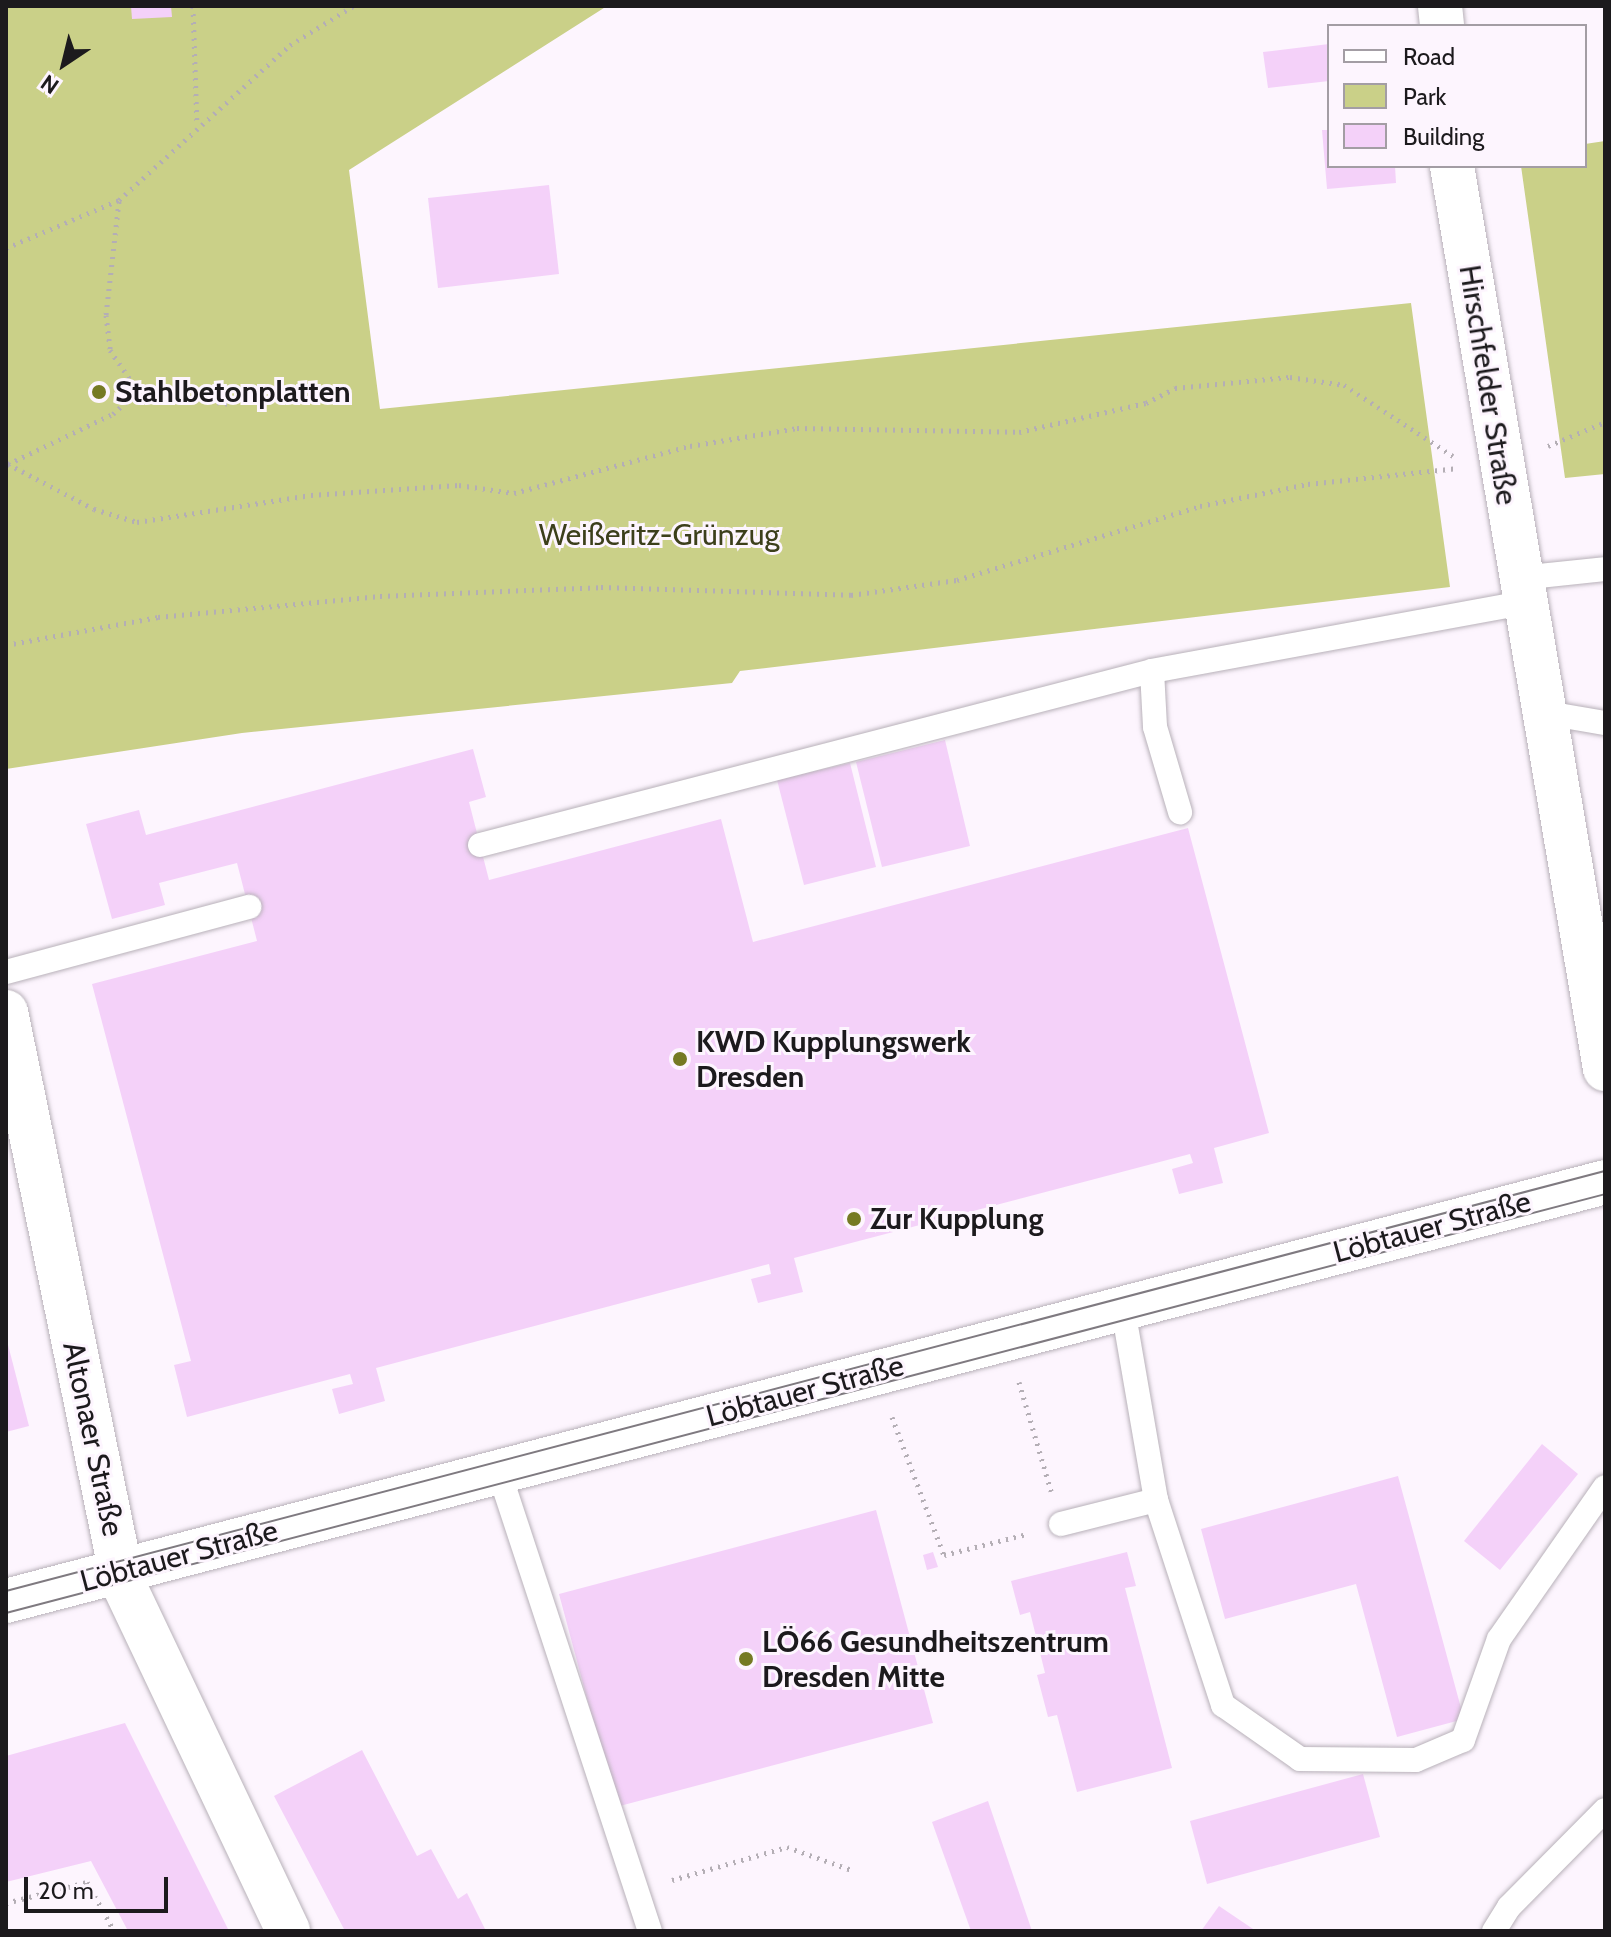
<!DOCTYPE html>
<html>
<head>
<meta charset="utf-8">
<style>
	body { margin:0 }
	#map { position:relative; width:1611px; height:1937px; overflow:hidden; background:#fdf5fe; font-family:Cabin,sans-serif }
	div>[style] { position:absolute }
	.green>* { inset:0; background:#cad088 }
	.building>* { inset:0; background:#f4d1f9 }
	.path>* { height:5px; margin-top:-2.5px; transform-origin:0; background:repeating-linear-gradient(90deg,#b4aeb5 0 2px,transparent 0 8px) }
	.roads { filter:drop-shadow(0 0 2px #b8b1b9) drop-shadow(0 0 2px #b8b1b9) }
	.service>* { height:24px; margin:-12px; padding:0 12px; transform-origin:12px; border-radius:12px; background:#fff }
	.minor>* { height:44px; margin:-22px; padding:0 22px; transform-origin:22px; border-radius:22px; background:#fff }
	.tertiary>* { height:44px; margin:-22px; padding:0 22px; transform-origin:22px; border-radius:22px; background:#fff }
	.secondary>* { height:44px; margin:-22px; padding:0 22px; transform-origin:22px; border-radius:22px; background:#fff }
	.tram>* { height:2px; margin:-1px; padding:0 1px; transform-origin:1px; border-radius:1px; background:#7f7a80 }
	.dots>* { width:22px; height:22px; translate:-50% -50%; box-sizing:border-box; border:4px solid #fdf5fe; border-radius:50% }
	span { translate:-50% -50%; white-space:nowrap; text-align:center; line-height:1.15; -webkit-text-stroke:6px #fdf5fe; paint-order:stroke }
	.street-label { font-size:30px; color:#1c1a1d }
	.poi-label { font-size:30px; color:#1c1a1d; font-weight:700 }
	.left { translate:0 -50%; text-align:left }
	.park-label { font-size:30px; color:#3c3f1b }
	.frame { position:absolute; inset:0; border:8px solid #1c1a1d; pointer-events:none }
	.legend { position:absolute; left:1327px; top:24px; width:260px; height:144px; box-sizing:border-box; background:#fdf5fe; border:2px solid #a39da4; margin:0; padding:10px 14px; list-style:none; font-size:24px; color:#1c1a1d }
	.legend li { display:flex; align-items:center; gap:16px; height:40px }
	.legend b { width:40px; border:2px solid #a39da4 }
	.north { position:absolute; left:24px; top:24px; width:80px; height:80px; -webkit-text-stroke:6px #fdf5fe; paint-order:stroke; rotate:215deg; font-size:22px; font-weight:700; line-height:32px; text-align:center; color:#1c1a1d }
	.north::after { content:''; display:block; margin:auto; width:28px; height:36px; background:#1c1a1d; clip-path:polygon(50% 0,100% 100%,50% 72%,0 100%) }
	.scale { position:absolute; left:24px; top:1877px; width:144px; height:36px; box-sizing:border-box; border:4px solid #1c1a1d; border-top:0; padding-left:10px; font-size:24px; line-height:28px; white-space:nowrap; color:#1c1a1d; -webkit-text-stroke:6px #fdf5fe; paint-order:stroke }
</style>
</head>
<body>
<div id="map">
	<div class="green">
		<div style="clip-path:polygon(6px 6px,607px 6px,349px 170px,380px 409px,1411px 303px,1450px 587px,740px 671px,732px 683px,242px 733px,6px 769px)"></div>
		<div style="clip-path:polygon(1605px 141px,1605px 474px,1565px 478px,1521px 166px,1585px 166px,1585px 144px)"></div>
	</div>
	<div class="building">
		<div style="clip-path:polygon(131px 6px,171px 6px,172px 17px,132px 19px)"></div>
		<div style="clip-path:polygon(1329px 44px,1329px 81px,1268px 88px,1263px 52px)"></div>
		<div style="clip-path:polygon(1322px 130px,1329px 130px,1329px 166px,1395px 166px,1396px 183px,1327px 189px)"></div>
		<div style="clip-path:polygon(549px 185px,559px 274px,438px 288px,428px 198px)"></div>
		<div style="clip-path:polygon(945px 740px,970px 846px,882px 867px,856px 762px)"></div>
		<div style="clip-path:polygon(473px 749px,486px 797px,469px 802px,489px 880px,721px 819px,753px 942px,1188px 828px,1269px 1133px,1214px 1148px,1223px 1183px,1179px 1194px,1172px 1169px,1193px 1163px,1190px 1154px,794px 1258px,803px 1292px,758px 1303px,751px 1279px,771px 1274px,769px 1264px,376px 1368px,385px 1401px,339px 1414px,332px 1389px,353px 1384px,350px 1374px,187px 1417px,174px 1365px,191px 1361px,92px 984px,257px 941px,237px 863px,159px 883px,165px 905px,112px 919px,86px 824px,139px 810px,146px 835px)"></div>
		<div style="clip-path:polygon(850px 763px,876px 867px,804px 885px,777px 780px)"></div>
		<div style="clip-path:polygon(6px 1337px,29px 1426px,6px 1432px)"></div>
		<div style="clip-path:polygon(1542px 1444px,1578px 1474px,1500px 1570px,1464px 1541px)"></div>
		<div style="clip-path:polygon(1398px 1476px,1464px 1719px,1397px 1737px,1356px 1584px,1225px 1619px,1201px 1529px)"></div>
		<div style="clip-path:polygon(876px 1510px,933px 1723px,616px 1807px,559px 1594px)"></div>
		<div style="clip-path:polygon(933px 1552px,938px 1567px,927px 1570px,923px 1555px)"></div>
		<div style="clip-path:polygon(1127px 1552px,1136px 1586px,1125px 1588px,1172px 1768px,1077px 1792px,1057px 1715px,1048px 1717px,1037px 1675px,1045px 1673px,1030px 1612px,1020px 1615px,1011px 1581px)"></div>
		<div style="clip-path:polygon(125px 1723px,229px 1931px,128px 1931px,91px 1861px,6px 1882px,6px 1756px)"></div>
		<div style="clip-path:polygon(362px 1750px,417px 1856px,431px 1849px,458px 1899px,467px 1893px,485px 1929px,345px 1931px,274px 1796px)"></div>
		<div style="clip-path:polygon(1363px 1774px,1380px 1837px,1207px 1884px,1190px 1821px)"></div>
		<div style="clip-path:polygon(988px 1801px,1032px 1931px,971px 1931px,932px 1822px)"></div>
		<div style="clip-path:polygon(1219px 1906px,1256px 1931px,1201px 1931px)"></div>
	</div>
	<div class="path">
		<div style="left:193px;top:6px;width:118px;rotate:88.1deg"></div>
		<div style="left:119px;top:201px;width:115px;rotate:96.5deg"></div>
		<div style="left:106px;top:315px;width:35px;rotate:83deg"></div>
		<div style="left:110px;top:350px;width:50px;rotate:55.7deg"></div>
		<div style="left:138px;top:391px;width:93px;rotate:8deg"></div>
		<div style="left:6px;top:248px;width:123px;rotate:-23deg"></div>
		<div style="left:119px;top:200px;width:231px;rotate:-42.2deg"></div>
		<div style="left:290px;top:45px;width:74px;rotate:-31.8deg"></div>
		<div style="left:1548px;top:446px;width:62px;rotate:-22.8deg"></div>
		<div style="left:8px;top:464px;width:97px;rotate:27.6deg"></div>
		<div style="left:94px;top:509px;width:45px;rotate:16.8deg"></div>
		<div style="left:137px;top:522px;width:176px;rotate:-8.8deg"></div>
		<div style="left:311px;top:495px;width:148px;rotate:-3.9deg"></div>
		<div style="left:459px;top:485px;width:56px;rotate:8.3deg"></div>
		<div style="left:514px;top:493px;width:182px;rotate:-15deg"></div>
		<div style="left:690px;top:446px;width:109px;rotate:-9.5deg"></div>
		<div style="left:797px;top:428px;width:222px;rotate:1deg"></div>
		<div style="left:1019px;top:432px;width:130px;rotate:-12.9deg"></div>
		<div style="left:1146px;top:403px;width:33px;rotate:-27deg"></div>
		<div style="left:1175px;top:388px;width:116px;rotate:-5.5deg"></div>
		<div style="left:1290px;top:377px;width:55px;rotate:8.4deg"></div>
		<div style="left:1344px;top:385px;width:130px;rotate:33.1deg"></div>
		<div style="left:8px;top:464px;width:116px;rotate:-25.5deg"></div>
		<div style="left:113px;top:414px;width:34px;rotate:-43deg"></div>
		<div style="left:6px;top:645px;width:155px;rotate:-10.4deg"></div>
		<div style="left:158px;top:617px;width:223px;rotate:-5.4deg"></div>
		<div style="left:380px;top:596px;width:221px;rotate:-2.3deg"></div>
		<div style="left:601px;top:587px;width:250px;rotate:1.8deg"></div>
		<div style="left:851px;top:595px;width:107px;rotate:-8.1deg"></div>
		<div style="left:957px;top:580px;width:254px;rotate:-16.9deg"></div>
		<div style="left:1200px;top:506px;width:110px;rotate:-11.5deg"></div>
		<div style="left:1308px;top:484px;width:151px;rotate:-6.1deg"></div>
		<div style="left:1019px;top:1382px;width:114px;rotate:73.6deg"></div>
		<div style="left:892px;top:1417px;width:147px;rotate:69.4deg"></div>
		<div style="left:944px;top:1555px;width:86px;rotate:-14.2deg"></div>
		<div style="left:672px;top:1880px;width:120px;rotate:-16deg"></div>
		<div style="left:787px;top:1847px;width:69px;rotate:19.5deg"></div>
		<div style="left:6px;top:1903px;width:84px;rotate:-14.5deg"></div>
		<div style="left:87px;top:1882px;width:56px;rotate:61.1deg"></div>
	</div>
	<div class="roads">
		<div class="service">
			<div style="left:1520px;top:578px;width:85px;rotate:-6deg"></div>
			<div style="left:1152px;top:671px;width:56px;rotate:86.9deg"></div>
			<div style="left:1155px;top:727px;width:89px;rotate:73.6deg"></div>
			<div style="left:1541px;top:712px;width:65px;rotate:9.8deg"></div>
			<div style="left:480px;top:845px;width:694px;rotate:-14.52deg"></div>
			<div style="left:1152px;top:671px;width:378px;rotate:-10.4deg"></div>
			<div style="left:6px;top:972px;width:252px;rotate:-15deg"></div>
			<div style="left:499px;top:1472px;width:483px;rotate:71.8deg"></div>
			<div style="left:1156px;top:1500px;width:216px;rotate:71.9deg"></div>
			<div style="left:1223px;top:1705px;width:94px;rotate:35deg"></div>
			<div style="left:1300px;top:1759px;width:116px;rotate:0.5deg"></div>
			<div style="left:1416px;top:1760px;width:51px;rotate:-23.1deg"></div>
			<div style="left:1463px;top:1740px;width:107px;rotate:-70.4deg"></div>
			<div style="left:1499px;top:1639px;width:185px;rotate:-55.1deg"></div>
			<div style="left:1061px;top:1524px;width:98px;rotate:-14.2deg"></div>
			<div style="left:1156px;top:1500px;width:195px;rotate:-99.8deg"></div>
			<div style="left:1494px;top:1931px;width:28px;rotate:-58deg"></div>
			<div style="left:1509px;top:1907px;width:136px;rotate:-45.3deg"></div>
		</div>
		<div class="minor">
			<div style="left:6px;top:1012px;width:583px;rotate:78.42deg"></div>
			<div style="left:123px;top:1583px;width:385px;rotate:64.6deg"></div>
		</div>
		<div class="tertiary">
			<div style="left:1440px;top:6px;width:20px;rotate:84deg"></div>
			<div style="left:1452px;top:166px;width:916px;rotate:80.38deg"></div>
		</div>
		<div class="secondary">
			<div style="left:6px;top:1601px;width:1653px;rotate:-14.68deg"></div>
		</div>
	</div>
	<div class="tram">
		<div style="left:6px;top:1591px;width:1653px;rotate:-14.72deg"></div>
		<div style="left:6px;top:1613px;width:1653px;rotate:-14.68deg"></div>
	</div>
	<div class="dots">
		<div style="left:99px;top:392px;background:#757a23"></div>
		<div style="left:680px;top:1059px;background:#757a23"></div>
		<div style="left:854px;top:1219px;background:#757a23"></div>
		<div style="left:746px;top:1659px;background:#757a23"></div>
	</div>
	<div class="street-label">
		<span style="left:1488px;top:385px;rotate:81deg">Hirschfelder Straße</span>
		<span style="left:1432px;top:1227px;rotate:-15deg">Löbtauer Straße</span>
		<span style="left:805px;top:1391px;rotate:-15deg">Löbtauer Straße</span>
		<span style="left:93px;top:1439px;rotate:78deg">Altonaer Straße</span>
		<span style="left:179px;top:1556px;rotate:-15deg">Löbtauer Straße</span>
	</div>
	<div class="poi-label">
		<span class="left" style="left:115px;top:392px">Stahlbetonplatten</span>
		<span class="left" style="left:696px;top:1059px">KWD Kupplungswerk<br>Dresden</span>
		<span class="left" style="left:870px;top:1219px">Zur Kupplung</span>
		<span class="left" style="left:762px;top:1659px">LÖ66 Gesundheitszentrum<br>Dresden Mitte</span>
	</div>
	<div class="park-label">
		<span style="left:659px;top:535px">Weißeritz-Grünzug</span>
	</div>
	<div class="frame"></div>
	<ul class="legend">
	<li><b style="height:10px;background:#fff"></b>Road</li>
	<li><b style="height:22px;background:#cad088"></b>Park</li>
	<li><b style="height:22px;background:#f4d1f9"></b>Building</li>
	</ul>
	<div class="north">N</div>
	<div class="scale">20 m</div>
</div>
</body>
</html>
